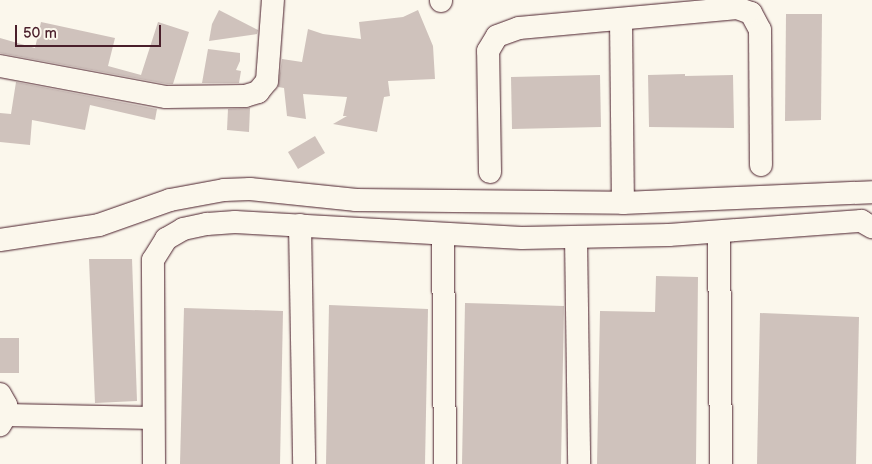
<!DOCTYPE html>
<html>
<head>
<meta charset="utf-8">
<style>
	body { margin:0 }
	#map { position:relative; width:872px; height:464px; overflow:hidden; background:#fbf7ec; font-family:"Balsamiq Sans",sans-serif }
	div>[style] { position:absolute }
	.building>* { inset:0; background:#cfc2bc }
	.roads { filter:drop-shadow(0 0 1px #4a1f2b) drop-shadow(0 0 1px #4a1f2b) }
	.street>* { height:22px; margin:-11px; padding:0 11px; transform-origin:11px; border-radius:11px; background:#fbf7ec }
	span { translate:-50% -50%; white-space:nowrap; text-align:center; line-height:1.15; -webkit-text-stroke:5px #fbf7ec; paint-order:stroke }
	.scale { position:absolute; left:15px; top:25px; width:146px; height:22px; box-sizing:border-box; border:2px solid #4a1f2b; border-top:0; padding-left:6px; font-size:15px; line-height:18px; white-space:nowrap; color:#4a1f2b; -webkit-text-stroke:4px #fbf7ec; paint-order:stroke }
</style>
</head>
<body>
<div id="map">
	<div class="building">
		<div style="clip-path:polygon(219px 10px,258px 30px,257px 34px,209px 41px,212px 24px)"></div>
		<div style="clip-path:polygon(418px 10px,433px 46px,435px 79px,388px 81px,390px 96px,384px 97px,377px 132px,333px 124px,347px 116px,343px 116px,347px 97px,303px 94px,306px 119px,287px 116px,284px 88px,278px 87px,282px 59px,302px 62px,308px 29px,323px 34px,361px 39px,359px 22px,403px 17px)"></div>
		<div style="clip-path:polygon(786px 14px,822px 14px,821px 120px,785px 121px)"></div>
		<div style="clip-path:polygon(41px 22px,115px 38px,108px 66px,141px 75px,158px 22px,189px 32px,173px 84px,167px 84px,0 53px,0 38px,35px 48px)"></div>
		<div style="clip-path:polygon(208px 49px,240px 53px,240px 61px,236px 70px,241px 71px,239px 83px,202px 83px)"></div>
		<div style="clip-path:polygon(685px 74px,685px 76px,733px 75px,734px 128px,649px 127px,648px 75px)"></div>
		<div style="clip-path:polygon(600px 75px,601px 127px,512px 129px,511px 77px)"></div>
		<div style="clip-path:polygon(16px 82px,157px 109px,155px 120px,90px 105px,85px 130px,32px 120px,30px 145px,0 142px,0 113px,11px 114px)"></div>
		<div style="clip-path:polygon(250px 108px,249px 132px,227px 130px,228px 109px)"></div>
		<div style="clip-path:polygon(315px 136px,325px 153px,298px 169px,288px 152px)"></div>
		<div style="clip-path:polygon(89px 259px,132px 259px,137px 401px,95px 403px)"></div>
		<div style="clip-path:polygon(656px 276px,698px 277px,696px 464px,597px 464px,600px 311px,655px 312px)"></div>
		<div style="clip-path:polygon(465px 303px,564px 306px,561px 464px,462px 464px)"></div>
		<div style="clip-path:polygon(329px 305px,428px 309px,425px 464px,326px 464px)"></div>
		<div style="clip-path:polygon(184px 308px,283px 311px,280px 464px,180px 464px)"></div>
		<div style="clip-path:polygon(760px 313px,859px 317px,856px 464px,757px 464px)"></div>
		<div style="clip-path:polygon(0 338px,19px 338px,19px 373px,0 373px)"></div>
	</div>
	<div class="roads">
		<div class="street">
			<div style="left:441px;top:0;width:1px;rotate:90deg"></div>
			<div style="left:621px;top:19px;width:184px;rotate:89.4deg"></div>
			<div style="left:0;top:66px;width:169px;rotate:10.6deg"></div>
			<div style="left:166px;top:97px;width:79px;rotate:-0.7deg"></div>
			<div style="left:245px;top:96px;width:14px;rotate:-17deg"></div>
			<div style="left:258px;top:92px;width:14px;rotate:-51deg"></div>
			<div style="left:267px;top:81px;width:81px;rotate:-85.8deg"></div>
			<div style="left:490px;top:172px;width:121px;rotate:-90.9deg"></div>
			<div style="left:488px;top:51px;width:17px;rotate:-59deg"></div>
			<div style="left:497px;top:36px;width:23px;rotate:-20deg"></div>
			<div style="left:519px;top:28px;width:219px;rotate:-5.2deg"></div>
			<div style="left:737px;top:8px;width:15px;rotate:20deg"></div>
			<div style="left:751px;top:13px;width:19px;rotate:62deg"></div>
			<div style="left:760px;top:30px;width:135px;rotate:89.6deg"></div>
			<div style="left:300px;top:225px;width:239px;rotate:89deg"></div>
			<div style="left:719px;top:232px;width:232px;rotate:89.5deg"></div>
			<div style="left:443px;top:234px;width:230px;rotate:89.5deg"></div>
			<div style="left:576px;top:237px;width:227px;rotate:89.2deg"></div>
			<div style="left:0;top:240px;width:100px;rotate:-8.6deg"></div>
			<div style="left:99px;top:225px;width:75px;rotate:-19.4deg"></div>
			<div style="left:170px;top:200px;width:55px;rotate:-10.5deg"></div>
			<div style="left:224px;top:190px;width:26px;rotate:-2deg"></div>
			<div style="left:250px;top:189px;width:107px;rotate:5.9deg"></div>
			<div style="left:356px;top:200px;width:267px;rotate:0.6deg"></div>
			<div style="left:623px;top:203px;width:249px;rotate:-2.5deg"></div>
			<div style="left:0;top:394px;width:13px;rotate:61deg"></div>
			<div style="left:6px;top:405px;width:10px;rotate:90deg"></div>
			<div style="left:6px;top:415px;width:12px;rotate:121deg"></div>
			<div style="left:6px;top:415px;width:147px;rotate:1.2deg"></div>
			<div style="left:154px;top:464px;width:204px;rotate:-90.3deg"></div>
			<div style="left:153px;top:260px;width:25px;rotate:-58deg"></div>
			<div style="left:166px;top:239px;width:20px;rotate:-30deg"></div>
			<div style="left:183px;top:229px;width:25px;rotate:-12deg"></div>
			<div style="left:207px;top:224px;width:28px;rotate:-4deg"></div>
			<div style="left:235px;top:222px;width:287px;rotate:3.2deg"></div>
			<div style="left:522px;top:238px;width:147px;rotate:-1.2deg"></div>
			<div style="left:669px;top:235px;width:193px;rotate:-4.2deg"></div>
			<div style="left:861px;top:221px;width:13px;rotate:29deg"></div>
		</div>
	</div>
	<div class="scale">50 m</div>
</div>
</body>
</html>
